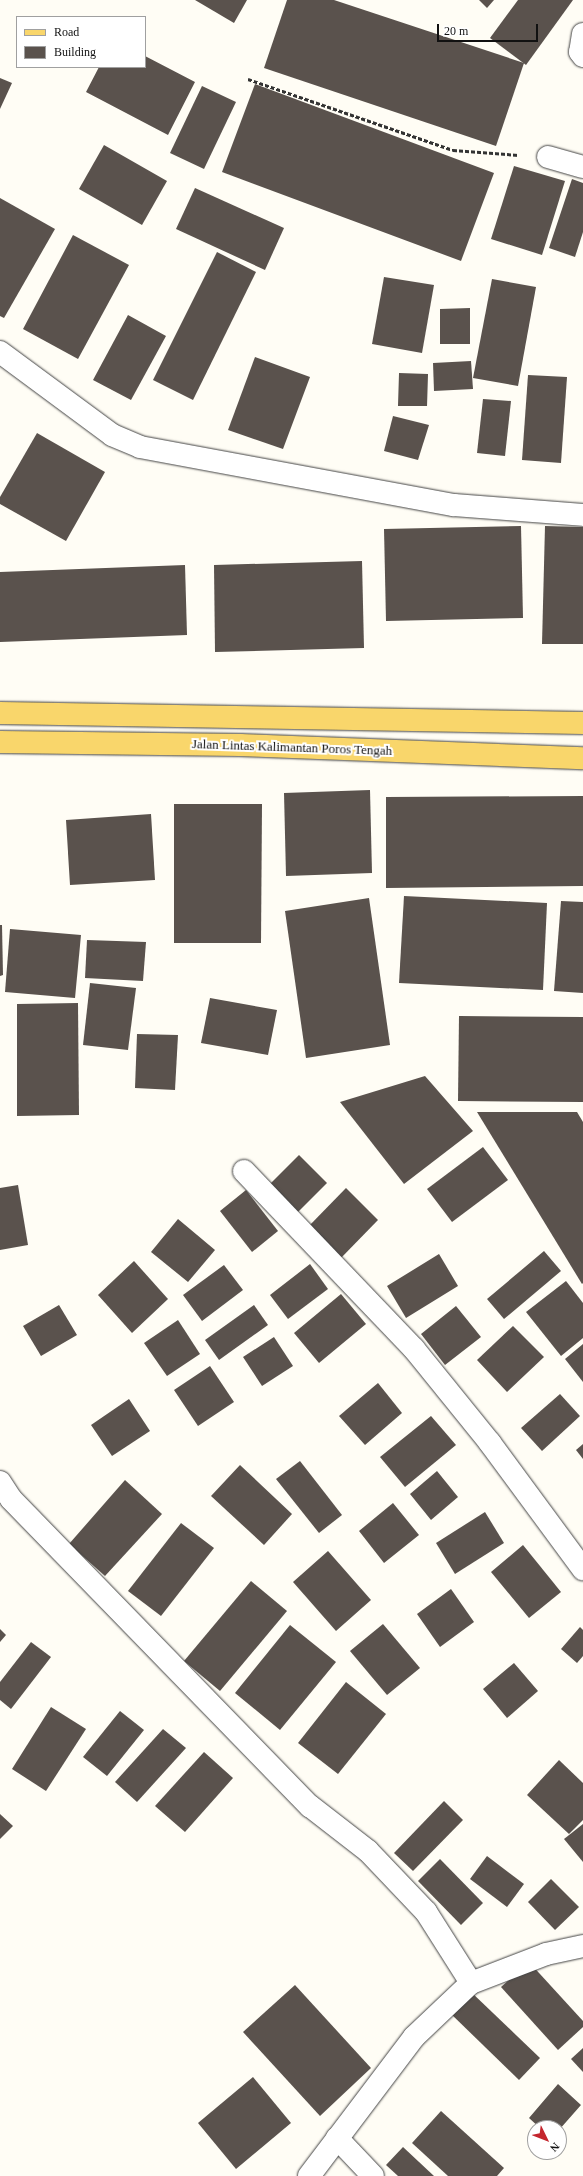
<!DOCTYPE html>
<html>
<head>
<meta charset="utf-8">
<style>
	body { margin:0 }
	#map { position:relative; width:583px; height:2176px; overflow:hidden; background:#fffdf5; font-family:"Times New Roman",serif }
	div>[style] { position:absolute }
	.building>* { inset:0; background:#5a524d }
	.path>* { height:2.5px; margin-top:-1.25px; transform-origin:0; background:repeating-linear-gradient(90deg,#333 0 4px,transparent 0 6px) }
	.roads { filter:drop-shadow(0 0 1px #444) drop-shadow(0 0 1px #444) }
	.street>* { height:22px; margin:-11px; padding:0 11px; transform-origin:11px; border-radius:11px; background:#fff }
	.primary>* { height:22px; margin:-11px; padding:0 11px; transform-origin:11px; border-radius:11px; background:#f9d66b }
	span { translate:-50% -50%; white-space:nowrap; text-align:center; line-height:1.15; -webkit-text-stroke:4px #fff; paint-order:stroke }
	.street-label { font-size:13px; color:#111 }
	.legend { position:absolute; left:16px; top:16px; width:130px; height:52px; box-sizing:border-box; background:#fff; border:1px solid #a0a0a0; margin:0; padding:5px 7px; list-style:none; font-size:12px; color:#111 }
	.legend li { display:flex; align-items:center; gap:8px; height:20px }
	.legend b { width:20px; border:1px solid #a0a0a0 }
	.north { position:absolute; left:527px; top:2120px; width:40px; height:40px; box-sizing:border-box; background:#fff; border:1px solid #a0a0a0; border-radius:50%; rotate:133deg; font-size:11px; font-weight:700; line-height:16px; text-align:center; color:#111 }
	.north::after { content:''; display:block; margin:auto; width:14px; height:18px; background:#c4262e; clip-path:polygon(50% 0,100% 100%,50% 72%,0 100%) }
	.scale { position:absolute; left:437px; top:24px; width:101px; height:18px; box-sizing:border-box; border:2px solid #111; border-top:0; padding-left:5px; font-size:12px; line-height:14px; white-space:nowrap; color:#111; -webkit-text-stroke:3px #fff; paint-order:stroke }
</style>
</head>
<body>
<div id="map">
	<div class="building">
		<div style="clip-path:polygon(195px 0,247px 0,234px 23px)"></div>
		<div style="clip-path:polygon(287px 0,334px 0,524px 63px,496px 146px,264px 68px)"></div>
		<div style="clip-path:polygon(479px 0,494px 0,487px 8px)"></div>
		<div style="clip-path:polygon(518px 0,573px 0,526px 65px,490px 38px)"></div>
		<div style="clip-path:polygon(145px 56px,195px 82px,168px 135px,86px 92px,99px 67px,145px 67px)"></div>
		<div style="clip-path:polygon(0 78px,12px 83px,0 109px)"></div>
		<div style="clip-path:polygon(255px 84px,494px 173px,461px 261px,222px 172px)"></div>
		<div style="clip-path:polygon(202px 86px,236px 102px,204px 169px,170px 153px)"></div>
		<div style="clip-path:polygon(104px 145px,167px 181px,142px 225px,79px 189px)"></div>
		<div style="clip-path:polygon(514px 166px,565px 181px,542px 255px,491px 239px)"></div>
		<div style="clip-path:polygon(572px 179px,583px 183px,583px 232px,575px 257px,549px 248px)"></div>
		<div style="clip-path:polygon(195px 188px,284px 228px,265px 270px,176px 229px)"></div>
		<div style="clip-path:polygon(0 198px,55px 229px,4px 318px,0 316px)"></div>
		<div style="clip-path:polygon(73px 235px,129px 265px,78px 359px,23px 329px)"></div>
		<div style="clip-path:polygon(217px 252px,256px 272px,193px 400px,153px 380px)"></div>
		<div style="clip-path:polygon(384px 277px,434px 285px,422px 353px,372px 344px)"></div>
		<div style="clip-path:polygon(492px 279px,536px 287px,518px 386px,473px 378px)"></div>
		<div style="clip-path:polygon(470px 308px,470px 344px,440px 344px,440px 309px)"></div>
		<div style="clip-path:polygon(128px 315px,166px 336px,131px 400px,93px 380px)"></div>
		<div style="clip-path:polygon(255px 357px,310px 377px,283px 449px,228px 430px)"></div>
		<div style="clip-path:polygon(471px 361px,473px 389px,434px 391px,433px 363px)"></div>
		<div style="clip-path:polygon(399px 373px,428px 374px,427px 406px,398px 406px)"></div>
		<div style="clip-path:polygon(528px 375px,567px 377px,561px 463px,522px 460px)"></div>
		<div style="clip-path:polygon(483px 399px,511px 401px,505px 456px,477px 453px)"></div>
		<div style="clip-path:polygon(393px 416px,429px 425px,418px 460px,384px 451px)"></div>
		<div style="clip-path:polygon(37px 433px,105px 472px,66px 541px,0 504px,0 497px)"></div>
		<div style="clip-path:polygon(521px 526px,523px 618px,386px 621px,384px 529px)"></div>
		<div style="clip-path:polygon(545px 526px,583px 527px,583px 644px,542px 644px)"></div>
		<div style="clip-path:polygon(362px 561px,364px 648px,215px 652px,214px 565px)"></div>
		<div style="clip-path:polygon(185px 565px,187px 635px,0 642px,0 572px)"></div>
		<div style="clip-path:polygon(370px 790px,372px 873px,286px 876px,284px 793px)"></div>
		<div style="clip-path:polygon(583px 796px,583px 886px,386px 888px,386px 797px)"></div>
		<div style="clip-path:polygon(174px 804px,262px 804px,261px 943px,174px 943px)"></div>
		<div style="clip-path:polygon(151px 814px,155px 880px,70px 885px,66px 820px)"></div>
		<div style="clip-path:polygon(404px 896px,547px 903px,543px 990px,399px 983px)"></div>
		<div style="clip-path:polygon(369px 898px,390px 1045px,306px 1058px,285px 911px)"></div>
		<div style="clip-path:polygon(561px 901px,583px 902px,583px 993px,554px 991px)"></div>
		<div style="clip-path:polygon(0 925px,2px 925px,3px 975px,0 976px)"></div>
		<div style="clip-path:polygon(10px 929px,81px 935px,75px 998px,5px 992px)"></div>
		<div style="clip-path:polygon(87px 940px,146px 942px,143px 981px,85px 978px)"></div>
		<div style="clip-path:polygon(90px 983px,136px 988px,128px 1050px,83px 1045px)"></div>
		<div style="clip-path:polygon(210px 998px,277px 1010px,268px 1055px,201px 1043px)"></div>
		<div style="clip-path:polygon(78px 1003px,79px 1115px,17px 1116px,17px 1004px)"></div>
		<div style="clip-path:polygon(459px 1016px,583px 1017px,583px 1102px,458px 1101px)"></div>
		<div style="clip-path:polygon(137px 1034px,178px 1035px,175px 1090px,135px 1088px)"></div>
		<div style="clip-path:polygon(425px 1076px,473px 1131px,404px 1184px,340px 1102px)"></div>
		<div style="clip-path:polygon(477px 1112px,577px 1112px,583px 1122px,583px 1283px,582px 1284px)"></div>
		<div style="clip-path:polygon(483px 1147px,508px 1180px,452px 1222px,427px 1189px)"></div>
		<div style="clip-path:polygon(299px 1155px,327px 1183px,292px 1218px,264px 1190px)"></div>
		<div style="clip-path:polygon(18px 1185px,28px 1245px,0 1250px,0 1188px)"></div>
		<div style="clip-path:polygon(346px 1188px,378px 1220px,340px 1259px,308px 1227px)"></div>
		<div style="clip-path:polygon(246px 1190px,278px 1231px,252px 1252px,220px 1211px)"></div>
		<div style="clip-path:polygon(178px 1219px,215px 1250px,188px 1282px,151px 1252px)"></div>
		<div style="clip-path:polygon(544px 1251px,561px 1271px,504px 1319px,487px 1299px)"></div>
		<div style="clip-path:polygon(439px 1254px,458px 1286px,406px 1318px,387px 1286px)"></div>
		<div style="clip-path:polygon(134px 1261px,168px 1299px,132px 1333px,98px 1295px)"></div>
		<div style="clip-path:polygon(310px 1264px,328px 1289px,288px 1319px,270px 1295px)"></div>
		<div style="clip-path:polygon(224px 1265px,243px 1290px,202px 1321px,183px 1295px)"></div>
		<div style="clip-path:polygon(566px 1281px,583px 1303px,583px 1338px,561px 1356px,526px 1312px)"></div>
		<div style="clip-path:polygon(341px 1294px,366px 1324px,319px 1363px,294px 1333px)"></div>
		<div style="clip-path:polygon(59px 1305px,77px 1335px,41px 1356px,23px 1326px)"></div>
		<div style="clip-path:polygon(254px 1305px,268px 1325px,219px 1360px,205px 1340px)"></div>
		<div style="clip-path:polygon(456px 1306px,481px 1337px,445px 1365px,421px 1334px)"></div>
		<div style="clip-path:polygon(178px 1320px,200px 1354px,167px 1376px,144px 1343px)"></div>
		<div style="clip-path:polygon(513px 1326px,544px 1357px,507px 1392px,477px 1360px)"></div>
		<div style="clip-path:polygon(274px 1337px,293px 1366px,262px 1386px,243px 1357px)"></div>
		<div style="clip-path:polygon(583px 1344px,583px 1382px,565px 1359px)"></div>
		<div style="clip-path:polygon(210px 1366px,234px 1402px,198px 1426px,174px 1390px)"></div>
		<div style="clip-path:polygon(378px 1383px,402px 1413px,365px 1445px,339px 1416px)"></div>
		<div style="clip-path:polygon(560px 1394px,580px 1416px,542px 1451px,521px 1428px)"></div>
		<div style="clip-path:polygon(129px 1399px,150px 1431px,112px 1456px,91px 1425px)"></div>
		<div style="clip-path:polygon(431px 1416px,456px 1445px,405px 1487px,380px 1457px)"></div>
		<div style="clip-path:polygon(583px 1444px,583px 1459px,576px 1450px)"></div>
		<div style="clip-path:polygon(300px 1461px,342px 1515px,319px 1533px,276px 1479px)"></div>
		<div style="clip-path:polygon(240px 1465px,292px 1514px,264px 1545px,211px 1496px)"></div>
		<div style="clip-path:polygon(437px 1471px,458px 1497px,431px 1520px,410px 1494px)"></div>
		<div style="clip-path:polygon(125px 1480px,162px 1514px,105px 1576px,69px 1544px)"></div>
		<div style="clip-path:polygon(393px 1503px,419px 1535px,384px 1563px,359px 1531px)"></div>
		<div style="clip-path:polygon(485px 1512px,504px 1543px,455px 1574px,436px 1543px)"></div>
		<div style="clip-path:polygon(181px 1523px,214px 1548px,161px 1616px,128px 1591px)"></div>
		<div style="clip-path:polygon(523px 1545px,561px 1592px,529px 1618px,491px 1572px)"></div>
		<div style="clip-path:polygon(328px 1551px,371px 1600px,336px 1631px,293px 1582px)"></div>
		<div style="clip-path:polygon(251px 1581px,287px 1611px,220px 1691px,184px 1661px)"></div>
		<div style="clip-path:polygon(451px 1589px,474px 1622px,440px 1647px,417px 1614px)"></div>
		<div style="clip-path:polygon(383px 1624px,420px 1668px,387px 1695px,350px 1651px)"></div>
		<div style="clip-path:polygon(290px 1625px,336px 1662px,280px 1730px,235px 1693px)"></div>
		<div style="clip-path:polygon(580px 1627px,583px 1630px,583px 1656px,577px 1663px,561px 1649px)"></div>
		<div style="clip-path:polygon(0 1629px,6px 1635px,0 1642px)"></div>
		<div style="clip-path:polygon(31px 1642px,51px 1657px,11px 1709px,0 1700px,0 1682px)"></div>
		<div style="clip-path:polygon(514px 1663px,538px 1691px,507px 1718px,483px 1689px)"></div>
		<div style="clip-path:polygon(346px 1682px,386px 1714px,338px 1774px,298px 1743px)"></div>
		<div style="clip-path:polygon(51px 1707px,86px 1729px,46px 1791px,12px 1769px)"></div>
		<div style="clip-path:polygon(120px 1711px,144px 1730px,107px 1776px,83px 1757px)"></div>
		<div style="clip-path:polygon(163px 1729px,186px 1748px,137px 1802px,115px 1782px)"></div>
		<div style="clip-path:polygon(204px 1752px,233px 1778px,185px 1832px,155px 1806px)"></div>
		<div style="clip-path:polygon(559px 1760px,583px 1783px,583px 1820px,569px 1834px,527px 1795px)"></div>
		<div style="clip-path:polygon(444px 1801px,463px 1820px,413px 1871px,394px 1853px)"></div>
		<div style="clip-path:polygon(0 1814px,13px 1826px,0 1839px)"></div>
		<div style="clip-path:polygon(583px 1824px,583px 1862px,564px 1839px)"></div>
		<div style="clip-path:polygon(487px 1856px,524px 1884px,507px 1907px,470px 1879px)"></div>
		<div style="clip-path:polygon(440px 1859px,483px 1903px,461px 1925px,418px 1881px)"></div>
		<div style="clip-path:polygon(551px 1879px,579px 1907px,555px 1930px,528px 1902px)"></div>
		<div style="clip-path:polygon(529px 1962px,583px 2021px,583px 2027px,558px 2050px,501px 1987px)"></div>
		<div style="clip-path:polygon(295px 1985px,371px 2068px,320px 2116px,243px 2032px)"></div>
		<div style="clip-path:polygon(470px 1991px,540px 2058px,519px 2080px,449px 2012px)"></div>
		<div style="clip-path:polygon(583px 2048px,583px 2072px,571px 2059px)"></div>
		<div style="clip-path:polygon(253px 2077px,291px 2123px,236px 2169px,198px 2123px)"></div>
		<div style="clip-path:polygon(558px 2084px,581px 2105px,559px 2130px,559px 2128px,540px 2128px,529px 2118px)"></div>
		<div style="clip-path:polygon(441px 2111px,504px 2168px,497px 2176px,448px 2176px,412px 2143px)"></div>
		<div style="clip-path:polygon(403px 2147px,434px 2176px,398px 2176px,386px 2165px)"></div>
	</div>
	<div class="path">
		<div style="left:248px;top:79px;width:217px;rotate:19.1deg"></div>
		<div style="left:453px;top:150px;width:66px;rotate:4.3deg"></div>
	</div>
	<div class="roads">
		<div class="street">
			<div style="left:583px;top:34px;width:18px;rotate:99deg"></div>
			<div style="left:580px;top:52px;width:5px;rotate:53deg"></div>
			<div style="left:548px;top:157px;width:36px;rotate:16deg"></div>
			<div style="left:0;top:352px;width:139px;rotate:36.5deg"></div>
			<div style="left:112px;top:435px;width:30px;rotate:23deg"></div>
			<div style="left:140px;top:447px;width:319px;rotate:10.5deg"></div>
			<div style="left:454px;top:505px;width:129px;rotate:4.4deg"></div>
			<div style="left:244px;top:1171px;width:246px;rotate:46.3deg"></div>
			<div style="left:414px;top:1349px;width:121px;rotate:51deg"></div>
			<div style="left:490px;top:1443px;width:157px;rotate:53.6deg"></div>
			<div style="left:0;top:1482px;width:20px;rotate:57deg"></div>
			<div style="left:11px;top:1499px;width:429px;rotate:45.8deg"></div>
			<div style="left:310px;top:1806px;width:73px;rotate:37.8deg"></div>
			<div style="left:368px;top:1851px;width:84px;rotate:46.4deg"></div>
			<div style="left:426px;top:1912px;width:84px;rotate:57.6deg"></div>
			<div style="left:337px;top:2138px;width:52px;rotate:46.5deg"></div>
			<div style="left:309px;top:2176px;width:174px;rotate:-52.9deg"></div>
			<div style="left:414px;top:2037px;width:79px;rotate:-43.5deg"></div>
			<div style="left:471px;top:1983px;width:80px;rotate:-21.1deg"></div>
			<div style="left:546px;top:1954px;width:38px;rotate:-12deg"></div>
		</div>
		<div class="primary">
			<div style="left:0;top:713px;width:583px;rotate:0.98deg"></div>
			<div style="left:0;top:742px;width:240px;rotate:0.7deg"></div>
			<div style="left:240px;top:745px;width:343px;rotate:2.2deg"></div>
		</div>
	</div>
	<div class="street-label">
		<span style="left:292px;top:748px;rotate:2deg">Jalan Lintas Kalimantan Poros Tengah</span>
	</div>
	<ul class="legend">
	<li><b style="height:5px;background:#f9d66b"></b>Road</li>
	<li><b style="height:11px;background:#5a524d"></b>Building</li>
	</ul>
	<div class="north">N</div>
	<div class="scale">20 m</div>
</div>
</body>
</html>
